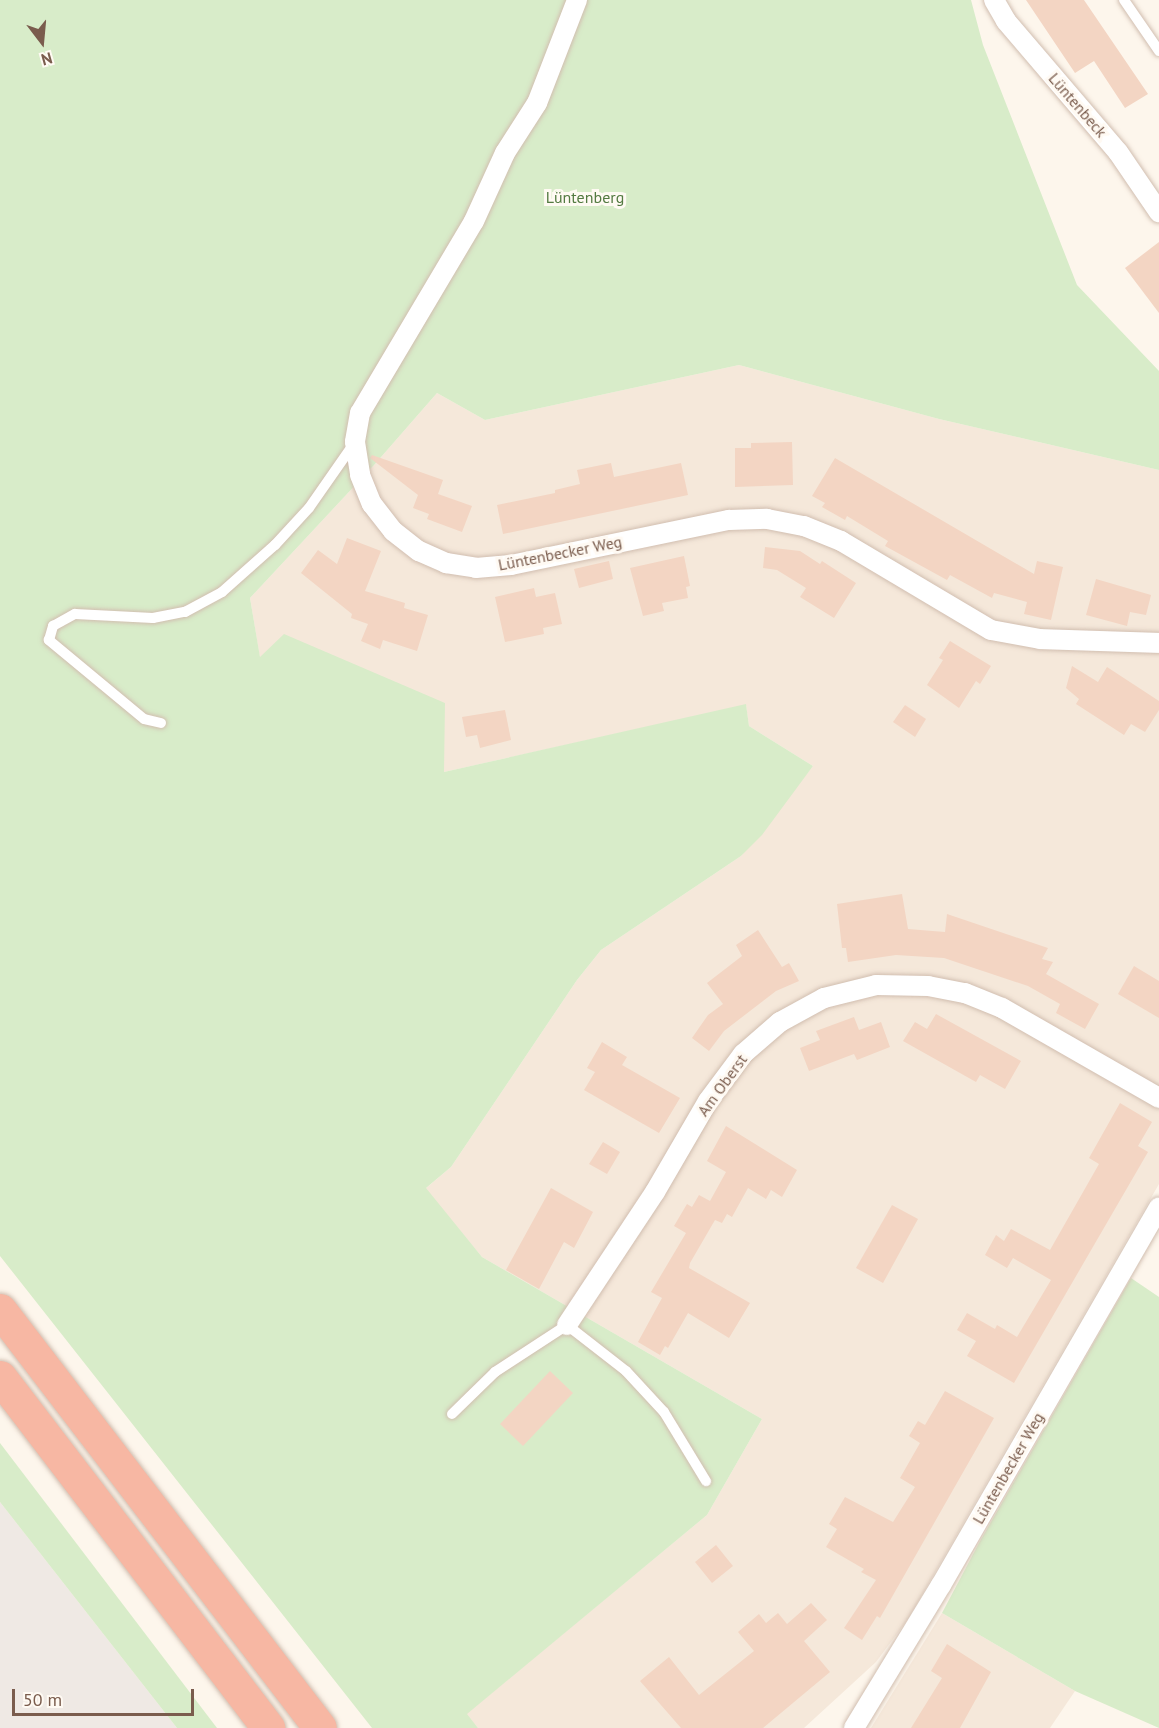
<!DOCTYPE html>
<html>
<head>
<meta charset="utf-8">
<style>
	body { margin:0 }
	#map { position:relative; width:1159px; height:1728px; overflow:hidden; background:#fdf6ec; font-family:"PT Sans",sans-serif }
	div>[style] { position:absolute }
	.residential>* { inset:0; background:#f5e8da }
	.industrial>* { inset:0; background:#efe9e4 }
	.green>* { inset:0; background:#d8ecc9 }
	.building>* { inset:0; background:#f3d5c3 }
	.roads { filter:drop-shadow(0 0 2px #d1beb0) drop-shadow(0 0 2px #d1beb0) }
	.lane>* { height:10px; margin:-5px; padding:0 5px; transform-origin:5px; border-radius:5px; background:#fff }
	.street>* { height:20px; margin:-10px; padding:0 10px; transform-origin:10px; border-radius:10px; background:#fff }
	.highway>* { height:33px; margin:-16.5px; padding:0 16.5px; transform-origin:16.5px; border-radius:16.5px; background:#f7b7a3 }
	span { translate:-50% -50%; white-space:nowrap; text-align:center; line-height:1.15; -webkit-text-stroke:6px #fffaf3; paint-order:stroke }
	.street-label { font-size:16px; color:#7a5c4d }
	.park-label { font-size:16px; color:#537a41 }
	.north { position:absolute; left:12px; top:12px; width:60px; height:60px; -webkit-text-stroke:4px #fffaf3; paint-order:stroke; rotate:164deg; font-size:16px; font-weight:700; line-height:24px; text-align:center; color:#7a5c4d }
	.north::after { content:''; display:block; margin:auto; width:21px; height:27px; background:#7a5c4d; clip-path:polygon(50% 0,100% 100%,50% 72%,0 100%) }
	.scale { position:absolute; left:12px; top:1689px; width:182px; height:27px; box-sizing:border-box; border:3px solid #7a5c4d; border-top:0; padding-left:8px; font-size:18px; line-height:21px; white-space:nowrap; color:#7a5c4d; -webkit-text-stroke:4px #fffaf3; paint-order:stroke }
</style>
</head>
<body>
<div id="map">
	<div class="residential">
		<div style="clip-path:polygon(739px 365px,939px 419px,1159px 470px,1159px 1184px,908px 1619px,876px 1662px,804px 1728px,478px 1728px,466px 1714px,707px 1515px,762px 1419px,482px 1257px,425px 1189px,451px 1167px,577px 980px,601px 950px,741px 856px,813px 766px,749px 726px,746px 705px,444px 772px,260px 658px,250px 598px,375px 464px,437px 393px,485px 420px)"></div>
		<div style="clip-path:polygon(942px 1613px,1075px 1691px,1050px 1728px,871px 1728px)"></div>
	</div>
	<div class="industrial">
		<div style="clip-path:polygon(0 1502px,177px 1728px,0 1728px)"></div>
	</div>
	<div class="green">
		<div style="clip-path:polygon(0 0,971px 0,983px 45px,1077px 285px,1159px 371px,1159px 470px,939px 419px,739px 365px,485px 420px,437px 393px,375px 464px,250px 598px,260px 657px,284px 634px,445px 703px,444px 772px,746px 704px,749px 726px,813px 766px,762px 835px,741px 856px,601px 950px,577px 980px,451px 1167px,426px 1188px,482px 1257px,762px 1419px,707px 1515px,467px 1714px,478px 1728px,372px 1728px,0 1256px)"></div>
		<div style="clip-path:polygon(1131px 1278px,1159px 1297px,1159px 1728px,1075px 1691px,942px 1613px,980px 1541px)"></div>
		<div style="clip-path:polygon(0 1443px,217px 1728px,177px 1728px,0 1502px)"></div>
	</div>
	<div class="building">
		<div style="clip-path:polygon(1026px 0,1084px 0,1148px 94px,1125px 108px,1094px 61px,1075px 73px)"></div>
		<div style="clip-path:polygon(1159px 242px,1159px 313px,1125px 268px)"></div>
		<div style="clip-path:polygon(792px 442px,793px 485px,735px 487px,735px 448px,751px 448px,751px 443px)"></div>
		<div style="clip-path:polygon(372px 455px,443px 480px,438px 494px,472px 506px,462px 532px,427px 519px,429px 514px,413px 508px,418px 495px,370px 458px)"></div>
		<div style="clip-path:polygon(835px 458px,1034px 574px,1037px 561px,1063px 567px,1051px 620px,1024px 614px,1027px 602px,994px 593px,992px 598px,950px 575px,947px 580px,885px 546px,888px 541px,847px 516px,845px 520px,822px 507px,825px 503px,812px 496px)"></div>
		<div style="clip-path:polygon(611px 463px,614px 477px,681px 463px,688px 495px,503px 534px,497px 505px,555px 493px,555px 490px,580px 484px,577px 470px)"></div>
		<div style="clip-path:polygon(347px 538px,381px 551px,365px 591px,405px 603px,404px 608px,428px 615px,417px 651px,383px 640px,380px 649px,361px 641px,368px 624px,351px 618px,352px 614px,301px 573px,318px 550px,337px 564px)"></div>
		<div style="clip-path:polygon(765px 547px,800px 551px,820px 564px,822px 561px,856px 583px,834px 618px,800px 597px,806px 588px,777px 570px,763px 568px)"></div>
		<div style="clip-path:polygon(684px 556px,690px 586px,686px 587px,688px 598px,662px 603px,664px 611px,643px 616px,630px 568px)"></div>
		<div style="clip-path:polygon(609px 561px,613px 579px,579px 588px,574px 569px)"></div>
		<div style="clip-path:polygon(1096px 579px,1151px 595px,1146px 615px,1130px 612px,1127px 626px,1086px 615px)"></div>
		<div style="clip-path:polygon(534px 588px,536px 597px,555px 593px,562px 624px,543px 628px,544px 634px,505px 642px,495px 597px)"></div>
		<div style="clip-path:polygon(950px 641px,991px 666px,980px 684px,976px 681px,959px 708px,927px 685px,943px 660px,939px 658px)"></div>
		<div style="clip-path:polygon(1072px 666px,1098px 682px,1107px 667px,1159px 701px,1159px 710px,1145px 732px,1131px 724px,1124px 735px,1076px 704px,1079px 699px,1066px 688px)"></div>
		<div style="clip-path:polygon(905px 705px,926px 719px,915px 737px,893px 722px)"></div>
		<div style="clip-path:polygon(505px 710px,511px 740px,480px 748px,477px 735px,466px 737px,462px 717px)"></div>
		<div style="clip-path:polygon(902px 894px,908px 929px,945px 932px,947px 914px,1048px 948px,1042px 959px,1053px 962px,1046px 974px,1099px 1004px,1085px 1029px,1056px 1013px,1060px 1004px,1028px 986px,944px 958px,896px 955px,848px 962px,846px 948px,842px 948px,837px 904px)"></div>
		<div style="clip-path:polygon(758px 930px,782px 967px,789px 963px,799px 981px,776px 991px,724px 1031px,709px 1051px,692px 1038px,708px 1015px,723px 1004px,707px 983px,742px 956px,736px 945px)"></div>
		<div style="clip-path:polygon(1134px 966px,1159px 981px,1159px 1018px,1118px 994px)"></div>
		<div style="clip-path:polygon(936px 1014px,1021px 1061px,1005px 1089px,980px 1075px,976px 1082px,903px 1041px,915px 1022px,927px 1029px)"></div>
		<div style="clip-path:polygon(854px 1017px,859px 1030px,881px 1022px,890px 1047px,857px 1060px,854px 1054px,809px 1071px,800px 1048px,820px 1040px,816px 1031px)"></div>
		<div style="clip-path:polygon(602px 1042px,627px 1057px,622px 1065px,680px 1098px,659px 1133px,584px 1090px,595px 1072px,587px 1068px)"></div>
		<div style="clip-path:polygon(1120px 1103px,1152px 1122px,1138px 1146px,1148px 1152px,1014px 1383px,967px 1356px,976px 1341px,957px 1330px,967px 1313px,995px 1329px,997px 1325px,1017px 1337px,1051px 1280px,1013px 1258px,1007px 1268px,985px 1255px,996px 1235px,1004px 1241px,1011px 1229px,1050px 1250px,1099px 1164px,1089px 1158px)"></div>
		<div style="clip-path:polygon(726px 1126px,797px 1170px,782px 1197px,771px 1190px,766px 1199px,748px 1188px,732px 1217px,727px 1214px,722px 1223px,715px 1220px,690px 1263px,689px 1268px,750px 1303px,729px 1338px,688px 1313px,668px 1348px,665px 1346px,660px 1355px,638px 1342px,662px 1298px,651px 1292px,686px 1233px,674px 1226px,687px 1204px,692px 1207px,699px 1195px,710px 1201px,726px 1172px,707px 1161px)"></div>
		<div style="clip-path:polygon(603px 1142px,620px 1152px,607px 1174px,589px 1164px)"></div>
		<div style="clip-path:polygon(551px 1188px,593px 1212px,574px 1248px,564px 1242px,539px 1289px,506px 1270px)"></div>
		<div style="clip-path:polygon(892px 1205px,918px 1219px,883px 1283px,856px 1268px)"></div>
		<div style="clip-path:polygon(550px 1371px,573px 1393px,523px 1446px,500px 1424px)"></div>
		<div style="clip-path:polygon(945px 1391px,994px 1418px,880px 1618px,877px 1616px,862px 1640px,844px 1628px,876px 1580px,861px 1572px,864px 1569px,826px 1547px,837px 1529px,829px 1524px,845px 1497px,893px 1522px,915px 1487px,900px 1478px,920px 1443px,909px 1436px,918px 1421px,925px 1425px)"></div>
		<div style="clip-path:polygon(716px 1545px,733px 1566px,712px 1583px,695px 1562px)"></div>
		<div style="clip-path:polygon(811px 1603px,827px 1620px,804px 1641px,830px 1672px,763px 1728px,681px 1728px,640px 1681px,669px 1657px,699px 1695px,754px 1651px,738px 1632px,759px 1614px,766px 1623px,778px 1613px,787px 1624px)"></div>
		<div style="clip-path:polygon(947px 1644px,991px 1672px,960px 1728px,911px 1728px,942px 1678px,931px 1671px)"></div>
	</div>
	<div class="roads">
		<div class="lane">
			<div style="left:1124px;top:0;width:62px;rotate:55.5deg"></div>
			<div style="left:161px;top:723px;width:17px;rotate:-167deg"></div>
			<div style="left:144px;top:719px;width:124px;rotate:-140.3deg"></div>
			<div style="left:49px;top:640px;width:15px;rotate:-74deg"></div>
			<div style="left:53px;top:626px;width:25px;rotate:-29deg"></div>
			<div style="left:75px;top:614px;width:78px;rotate:2.9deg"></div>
			<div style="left:153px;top:618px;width:33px;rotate:-11deg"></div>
			<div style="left:185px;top:612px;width:42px;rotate:-28.4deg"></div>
			<div style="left:222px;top:592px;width:71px;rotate:-41.6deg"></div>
			<div style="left:275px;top:545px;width:50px;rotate:-47.4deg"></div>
			<div style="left:309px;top:508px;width:80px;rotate:-55.1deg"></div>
			<div style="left:452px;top:1414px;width:60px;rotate:-44.3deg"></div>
			<div style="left:495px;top:1372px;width:86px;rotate:-33.1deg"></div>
			<div style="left:567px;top:1325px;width:75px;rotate:37.9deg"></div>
			<div style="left:626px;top:1371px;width:56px;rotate:47.2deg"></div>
			<div style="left:664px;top:1412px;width:81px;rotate:58.7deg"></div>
		</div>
		<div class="street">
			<div style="left:577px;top:0;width:110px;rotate:111.2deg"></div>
			<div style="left:537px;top:103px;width:59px;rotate:122.6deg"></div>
			<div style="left:505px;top:153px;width:75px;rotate:114.5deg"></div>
			<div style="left:474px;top:221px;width:223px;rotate:120.7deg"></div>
			<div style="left:360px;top:413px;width:29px;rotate:100deg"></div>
			<div style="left:355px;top:442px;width:33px;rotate:81deg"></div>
			<div style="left:360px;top:475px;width:31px;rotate:68deg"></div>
			<div style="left:372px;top:504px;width:34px;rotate:52deg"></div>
			<div style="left:393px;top:531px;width:33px;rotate:38deg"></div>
			<div style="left:419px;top:551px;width:30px;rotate:24deg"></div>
			<div style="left:446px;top:563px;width:30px;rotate:9deg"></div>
			<div style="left:476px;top:568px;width:35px;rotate:-5deg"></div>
			<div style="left:511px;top:565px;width:223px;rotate:-11.7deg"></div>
			<div style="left:729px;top:520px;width:38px;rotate:-2deg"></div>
			<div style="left:767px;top:519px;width:38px;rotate:11deg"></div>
			<div style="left:804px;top:526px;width:40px;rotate:22deg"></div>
			<div style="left:841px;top:541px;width:174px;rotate:30.7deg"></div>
			<div style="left:991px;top:630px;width:50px;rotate:10.4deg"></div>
			<div style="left:1040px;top:639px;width:119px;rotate:1.9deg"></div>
			<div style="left:994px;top:0;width:24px;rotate:60deg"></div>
			<div style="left:1006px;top:21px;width:172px;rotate:49.5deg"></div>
			<div style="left:1118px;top:152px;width:73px;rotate:55.7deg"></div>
			<div style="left:567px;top:1325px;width:159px;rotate:-56.5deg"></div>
			<div style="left:655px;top:1192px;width:105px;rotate:-59.8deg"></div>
			<div style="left:708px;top:1101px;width:59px;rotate:-53.3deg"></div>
			<div style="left:743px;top:1054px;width:49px;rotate:-40.9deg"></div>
			<div style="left:780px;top:1022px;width:50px;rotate:-28.6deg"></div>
			<div style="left:824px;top:998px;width:54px;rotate:-14deg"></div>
			<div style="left:876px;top:985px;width:52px;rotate:1.1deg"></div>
			<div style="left:928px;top:986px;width:38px;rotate:11deg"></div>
			<div style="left:965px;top:993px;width:40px;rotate:22deg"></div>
			<div style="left:1002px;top:1008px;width:181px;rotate:29.8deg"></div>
			<div style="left:854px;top:1728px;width:167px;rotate:-58.7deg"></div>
			<div style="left:941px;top:1585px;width:436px;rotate:-60deg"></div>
		</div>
		<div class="highway">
			<div style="left:0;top:1310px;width:526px;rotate:52.56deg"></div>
			<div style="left:0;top:1377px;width:442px;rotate:52.6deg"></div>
		</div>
	</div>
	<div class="street-label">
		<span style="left:1078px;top:105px;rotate:49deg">Lüntenbeck</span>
		<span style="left:560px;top:553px;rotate:-11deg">Lüntenbecker Weg</span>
		<span style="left:722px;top:1085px;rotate:-54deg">Am Oberst</span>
		<span style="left:1008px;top:1468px;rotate:-60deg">Lüntenbecker Weg</span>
	</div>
	<div class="park-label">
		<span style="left:585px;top:197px">Lüntenberg</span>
	</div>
	<div class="north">N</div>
	<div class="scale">50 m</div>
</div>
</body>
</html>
